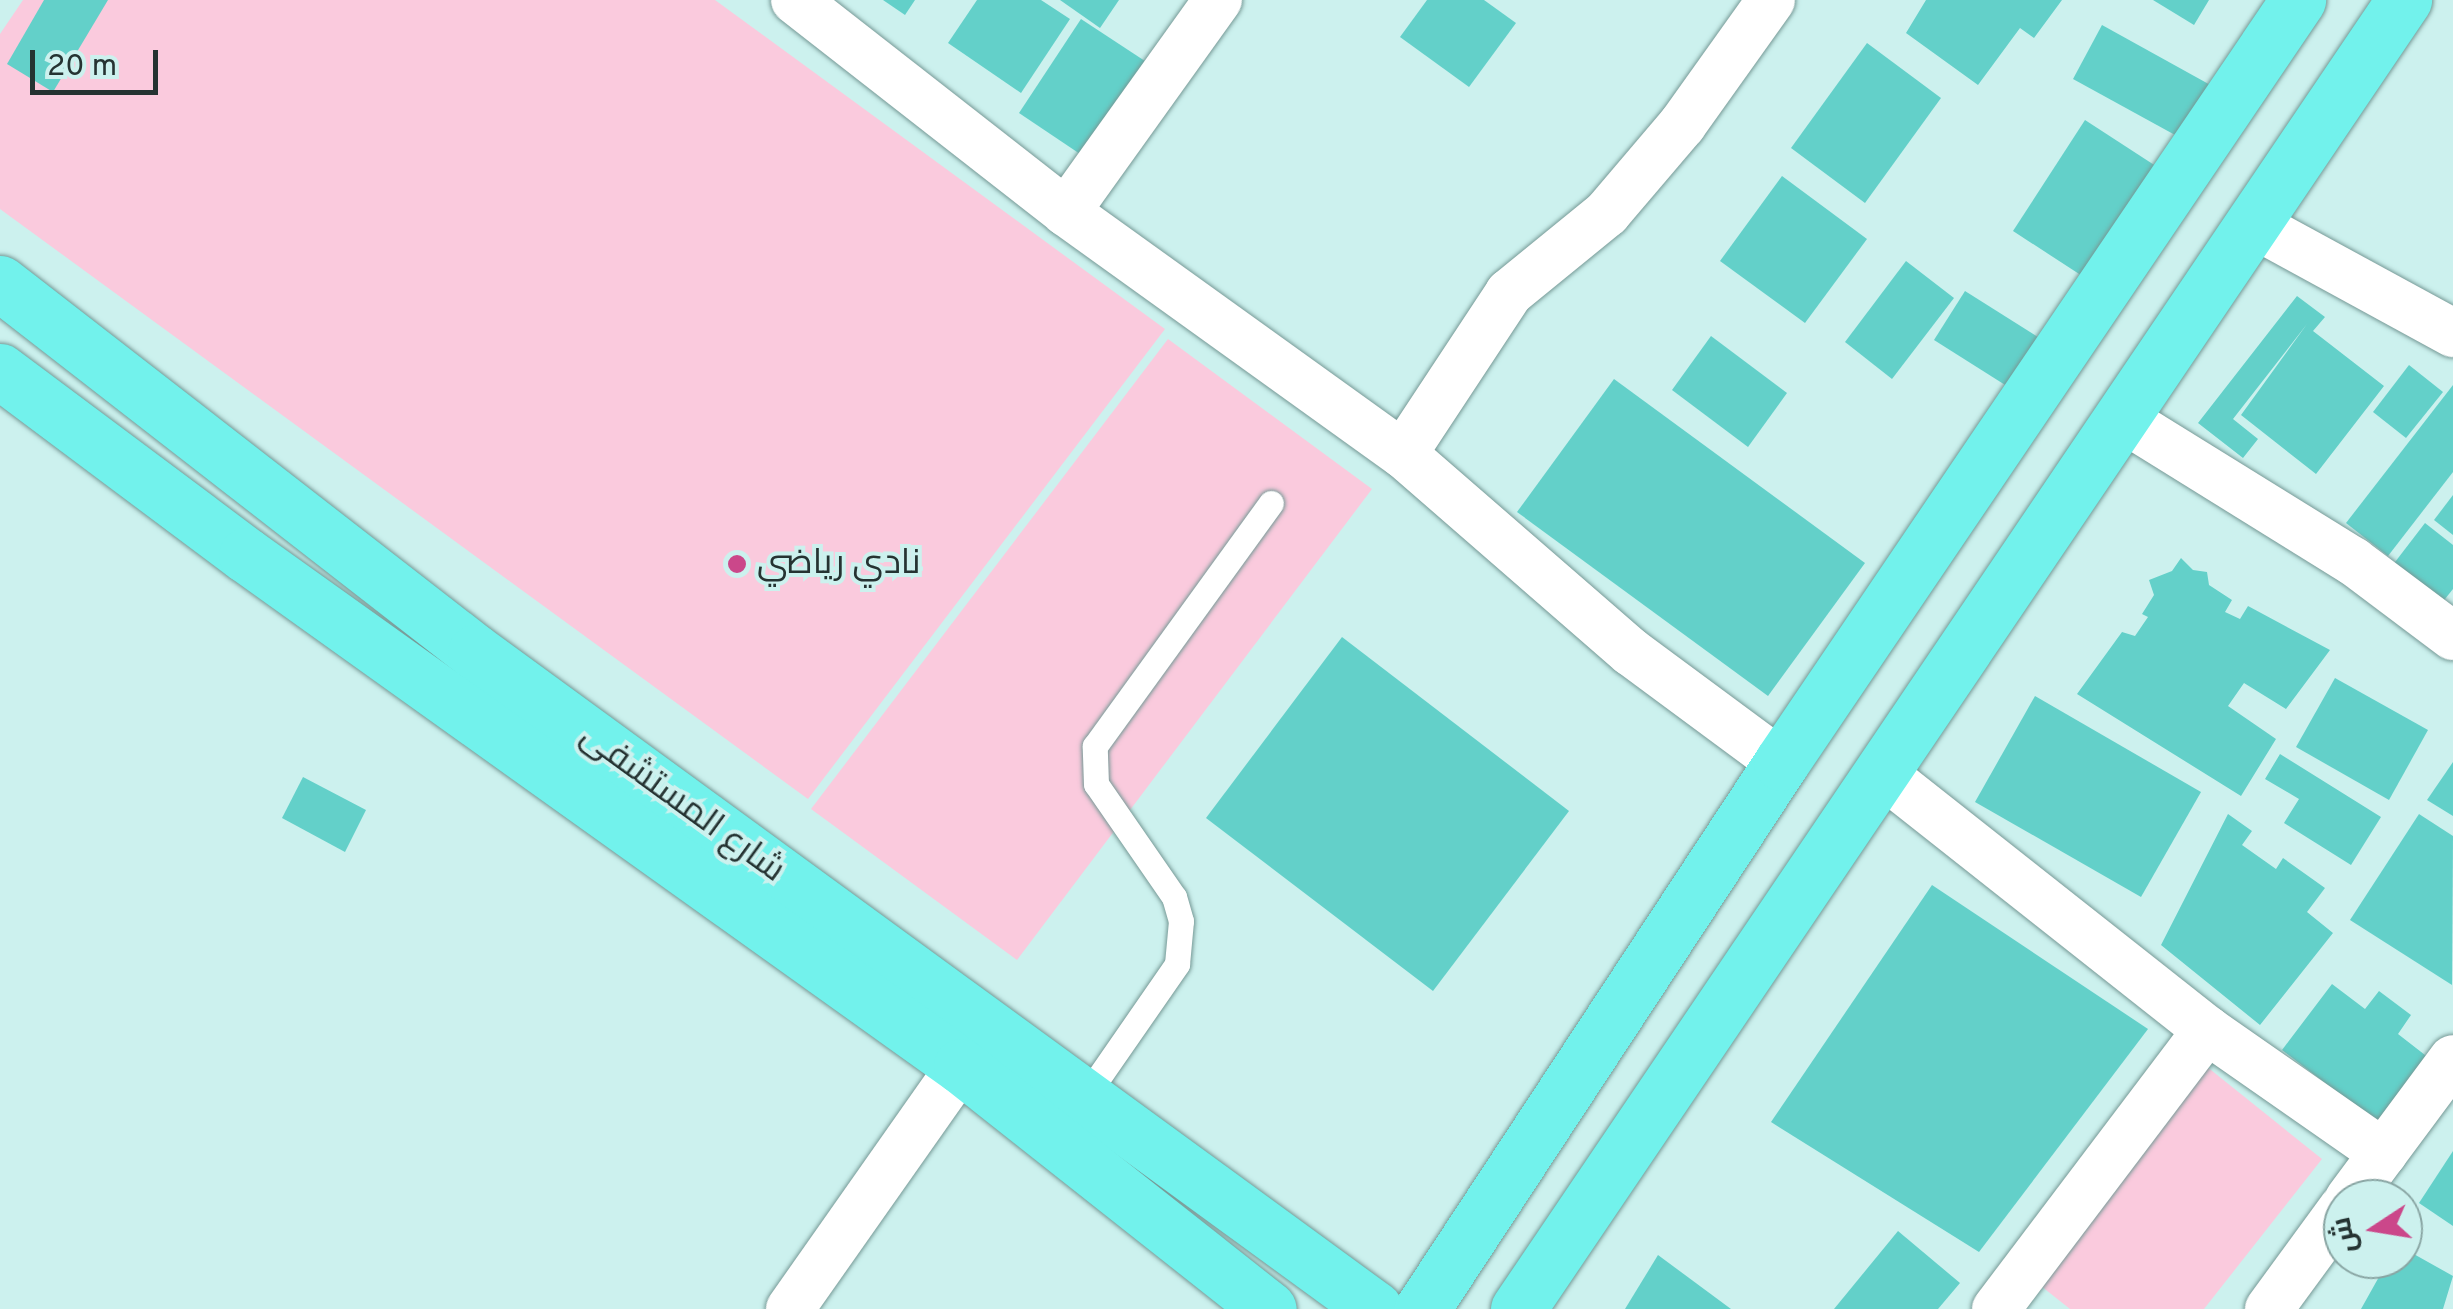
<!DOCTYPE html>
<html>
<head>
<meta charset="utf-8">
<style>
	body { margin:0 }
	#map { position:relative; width:2453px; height:1309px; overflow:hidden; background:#ccf1ee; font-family:Overpass,Cairo,sans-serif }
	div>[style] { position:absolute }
	.green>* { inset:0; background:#facadd }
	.building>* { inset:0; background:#63d0c9 }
	.roads { filter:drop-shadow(0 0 2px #769996) drop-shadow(0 0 2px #769996) }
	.service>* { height:25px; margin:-12.5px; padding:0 12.5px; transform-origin:12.5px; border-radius:12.5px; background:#fff }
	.minor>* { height:48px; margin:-24px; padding:0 24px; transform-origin:24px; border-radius:24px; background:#fff }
	.primary>* { height:55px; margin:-27.5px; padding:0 27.5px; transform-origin:27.5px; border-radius:27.5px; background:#72f2ec }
	.dots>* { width:28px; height:28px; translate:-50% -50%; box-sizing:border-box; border:5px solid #ccf1ee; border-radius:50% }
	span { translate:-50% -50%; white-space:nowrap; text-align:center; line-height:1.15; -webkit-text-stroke:8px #ccf1ee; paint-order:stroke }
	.poi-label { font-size:35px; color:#253332 }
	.left { translate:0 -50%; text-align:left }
	.street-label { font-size:35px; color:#253332 }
	.north { position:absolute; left:2323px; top:1179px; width:100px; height:100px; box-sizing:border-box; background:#ccf1ee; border:2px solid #89a5a3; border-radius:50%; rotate:258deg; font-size:28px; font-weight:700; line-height:40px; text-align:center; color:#253332 }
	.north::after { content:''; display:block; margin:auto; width:35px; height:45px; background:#cb478a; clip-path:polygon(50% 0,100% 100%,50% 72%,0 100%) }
	.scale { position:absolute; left:30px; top:50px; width:128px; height:45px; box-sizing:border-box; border:5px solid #253332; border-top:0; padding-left:12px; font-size:30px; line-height:35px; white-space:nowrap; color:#253332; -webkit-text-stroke:8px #ccf1ee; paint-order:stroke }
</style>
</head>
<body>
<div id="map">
	<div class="green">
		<div style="clip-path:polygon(23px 0,715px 0,1165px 329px,808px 799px,0 209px,0 34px)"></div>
		<div style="clip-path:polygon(1168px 339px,1372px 489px,1017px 960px,811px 809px)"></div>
		<div style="clip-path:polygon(2206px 1066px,2322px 1159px,2204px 1309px,2070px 1309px,2036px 1282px)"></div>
	</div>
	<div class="building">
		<div style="clip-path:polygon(44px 0,108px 0,53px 92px,7px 64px)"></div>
		<div style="clip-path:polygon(883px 0,915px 0,905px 15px)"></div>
		<div style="clip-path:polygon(977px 0,1041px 0,1070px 19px,1021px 93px,948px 43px)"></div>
		<div style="clip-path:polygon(1060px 0,1119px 0,1100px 28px)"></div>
		<div style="clip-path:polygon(1427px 0,1484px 0,1516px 23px,1469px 87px,1400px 37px)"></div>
		<div style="clip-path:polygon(1926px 0,2062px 0,2034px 38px,2020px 28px,1978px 85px,1906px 33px)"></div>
		<div style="clip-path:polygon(2153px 0,2209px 0,2194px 25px)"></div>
		<div style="clip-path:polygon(1081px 19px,1151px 65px,1089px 160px,1019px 113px)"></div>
		<div style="clip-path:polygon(2102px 25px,2214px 87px,2186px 141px,2073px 79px)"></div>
		<div style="clip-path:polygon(1867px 43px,1941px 98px,1865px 203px,1791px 148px)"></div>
		<div style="clip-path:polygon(2085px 120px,2165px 172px,2093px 283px,2013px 231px)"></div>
		<div style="clip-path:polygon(1782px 176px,1867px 239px,1805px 323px,1720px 261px)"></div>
		<div style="clip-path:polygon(1906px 261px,1954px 298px,1892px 379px,1845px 342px)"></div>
		<div style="clip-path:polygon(1965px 291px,2052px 346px,2021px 395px,1934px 340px)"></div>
		<div style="clip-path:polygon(2297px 296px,2325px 317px,2313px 331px,2384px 386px,2316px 474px,2241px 415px,2307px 324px,2233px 419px,2258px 439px,2243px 458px,2198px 423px)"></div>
		<div style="clip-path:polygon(1711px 336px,1787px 393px,1748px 447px,1672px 390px)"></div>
		<div style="clip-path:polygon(2409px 365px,2443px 392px,2406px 438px,2373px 412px)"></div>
		<div style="clip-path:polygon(1614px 379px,1865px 563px,1768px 696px,1517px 512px)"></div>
		<div style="clip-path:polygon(2453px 385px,2453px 472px,2388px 556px,2346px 523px)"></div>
		<div style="clip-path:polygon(2453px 495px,2453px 535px,2434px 520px)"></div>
		<div style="clip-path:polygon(2425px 523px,2453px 545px,2453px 589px,2441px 604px,2392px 566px)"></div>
		<div style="clip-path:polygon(2181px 558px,2193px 570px,2207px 572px,2209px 585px,2232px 600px,2225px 612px,2240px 619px,2248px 606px,2330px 650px,2286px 709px,2244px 683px,2228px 706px,2276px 739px,2241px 796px,2077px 694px,2122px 632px,2135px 636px,2148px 617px,2142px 614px,2154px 595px,2149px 580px,2172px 571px)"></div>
		<div style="clip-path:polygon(1342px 637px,1569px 811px,1433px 991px,1206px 818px)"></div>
		<div style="clip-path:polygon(2335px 678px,2428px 730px,2389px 800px,2296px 747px)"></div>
		<div style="clip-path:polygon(2035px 696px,2201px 792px,2141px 897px,1975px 802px)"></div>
		<div style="clip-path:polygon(2280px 754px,2381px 817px,2351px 865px,2284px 823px,2299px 799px,2265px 779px)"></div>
		<div style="clip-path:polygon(2453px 762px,2453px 816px,2427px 800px)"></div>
		<div style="clip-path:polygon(303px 777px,366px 810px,345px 852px,282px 818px)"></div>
		<div style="clip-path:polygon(2228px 814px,2252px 831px,2242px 845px,2276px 869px,2283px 858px,2325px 888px,2307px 912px,2333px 933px,2260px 1025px,2161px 945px)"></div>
		<div style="clip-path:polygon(2419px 814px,2453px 836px,2452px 985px,2350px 920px)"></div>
		<div style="clip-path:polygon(1932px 885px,2148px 1029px,1979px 1252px,1771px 1122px)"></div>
		<div style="clip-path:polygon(2332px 984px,2365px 1009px,2379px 991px,2411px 1015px,2398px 1034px,2434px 1062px,2384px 1128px,2282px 1050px)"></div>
		<div style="clip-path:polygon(2453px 1151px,2453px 1226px,2419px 1203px)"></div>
		<div style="clip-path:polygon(1898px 1231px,1960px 1283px,1938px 1309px,1834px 1309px)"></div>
		<div style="clip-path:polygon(2403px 1248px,2453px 1276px,2443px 1309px,2361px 1309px,2389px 1259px,2403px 1259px)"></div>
		<div style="clip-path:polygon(1658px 1255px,1731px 1309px,1625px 1309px)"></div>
	</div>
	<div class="roads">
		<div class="service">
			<div style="left:1085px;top:1097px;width:162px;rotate:-55.3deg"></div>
			<div style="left:1177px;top:964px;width:43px;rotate:-84.7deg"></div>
			<div style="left:1181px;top:921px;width:25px;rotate:-106deg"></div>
			<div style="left:1174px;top:897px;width:137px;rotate:-124.6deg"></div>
			<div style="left:1096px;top:784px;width:38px;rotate:-92deg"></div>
			<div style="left:1095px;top:746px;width:300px;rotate:-54.1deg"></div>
		</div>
		<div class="minor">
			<div style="left:795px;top:0;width:344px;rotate:38deg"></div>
			<div style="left:1066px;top:212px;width:415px;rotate:35.7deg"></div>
			<div style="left:1403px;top:454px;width:302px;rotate:41deg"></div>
			<div style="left:1631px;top:652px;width:187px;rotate:36.5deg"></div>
			<div style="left:1066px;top:212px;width:261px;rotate:-54.4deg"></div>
			<div style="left:2253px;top:224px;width:228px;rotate:28.6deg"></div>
			<div style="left:2122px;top:418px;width:272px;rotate:31.8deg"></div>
			<div style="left:2353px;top:561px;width:125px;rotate:36.9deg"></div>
			<div style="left:1403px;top:454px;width:193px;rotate:-56.6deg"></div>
			<div style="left:1509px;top:293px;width:127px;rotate:-39.2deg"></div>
			<div style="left:1607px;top:213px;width:116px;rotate:-49.6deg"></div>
			<div style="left:1682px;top:125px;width:153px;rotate:-54.5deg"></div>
			<div style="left:1883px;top:774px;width:413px;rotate:38.3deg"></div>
			<div style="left:2207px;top:1030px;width:215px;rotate:34.9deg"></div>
			<div style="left:2349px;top:1199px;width:174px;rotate:-53.4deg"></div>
			<div style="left:790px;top:1309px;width:297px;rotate:-54.9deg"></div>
			<div style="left:1996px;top:1309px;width:350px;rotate:-52.9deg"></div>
			<div style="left:2269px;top:1309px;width:125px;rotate:-53.8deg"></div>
		</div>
		<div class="primary">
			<div style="left:0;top:283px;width:601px;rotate:37.84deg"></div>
			<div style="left:475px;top:652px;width:1114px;rotate:36.13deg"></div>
			<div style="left:0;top:371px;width:307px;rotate:36.8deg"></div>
			<div style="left:246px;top:555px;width:879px;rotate:35.55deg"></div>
			<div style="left:961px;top:1066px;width:392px;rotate:38.3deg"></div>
			<div style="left:1422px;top:1309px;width:653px;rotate:-56.67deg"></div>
			<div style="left:1781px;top:763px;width:922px;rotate:-55.88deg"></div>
			<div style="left:1518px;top:1309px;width:1581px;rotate:-55.91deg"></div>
		</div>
	</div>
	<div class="dots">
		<div style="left:737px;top:564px;background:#cb478a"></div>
	</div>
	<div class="poi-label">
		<span class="left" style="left:757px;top:564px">نادي رياضي</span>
	</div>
	<div class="street-label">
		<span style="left:682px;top:804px;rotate:36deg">شارع المستشفى</span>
	</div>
	<div class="north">ش</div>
	<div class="scale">20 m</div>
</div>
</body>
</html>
